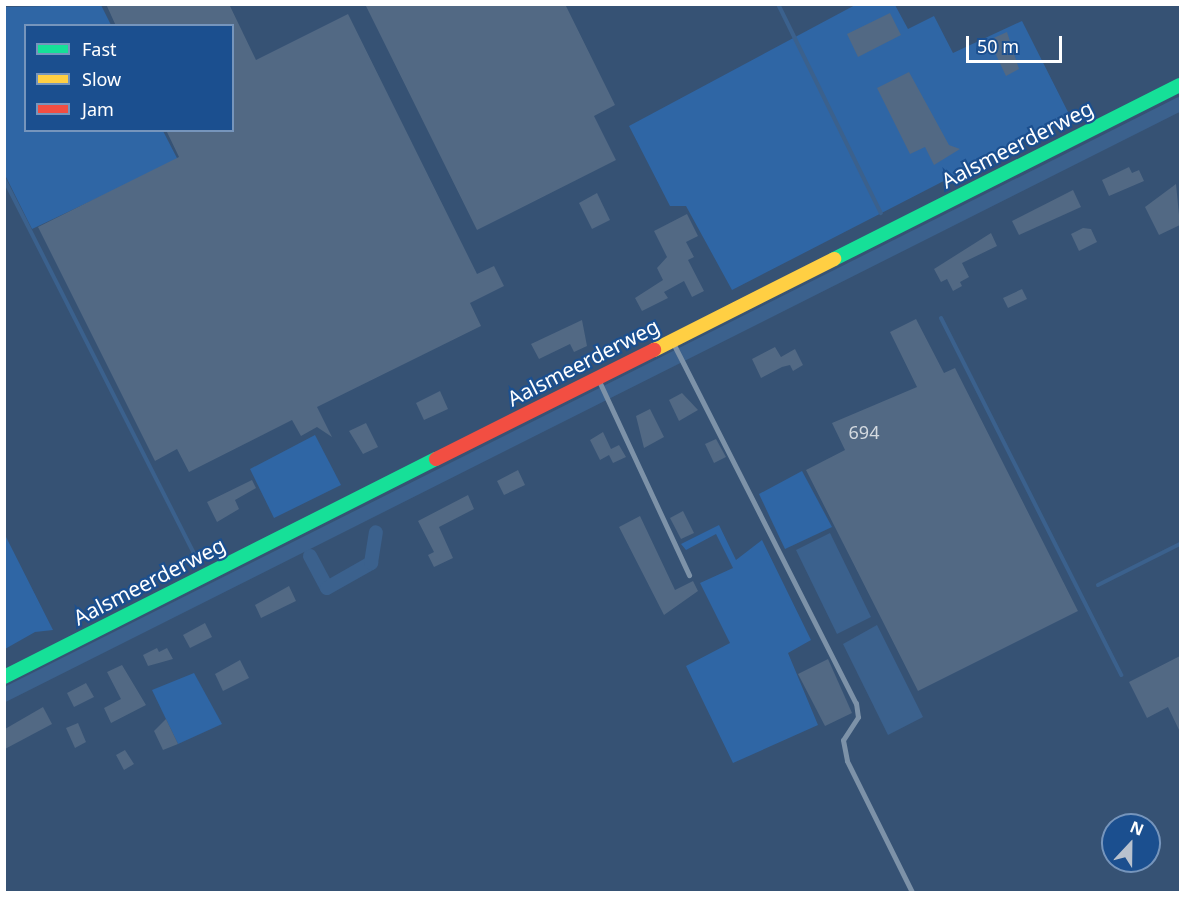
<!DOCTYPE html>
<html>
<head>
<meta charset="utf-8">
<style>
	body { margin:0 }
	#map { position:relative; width:1185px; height:897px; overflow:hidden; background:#365274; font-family:"Noto Sans",sans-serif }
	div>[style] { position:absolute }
	.green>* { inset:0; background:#2f66a5 }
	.water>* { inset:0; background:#3b618d }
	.stream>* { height:4px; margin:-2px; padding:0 2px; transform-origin:2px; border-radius:2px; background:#3b618d }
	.canal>* { height:14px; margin:-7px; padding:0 7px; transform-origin:7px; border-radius:7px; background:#3b618d }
	.building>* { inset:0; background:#526984 }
	.lane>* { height:5px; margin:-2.5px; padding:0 2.5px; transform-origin:2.5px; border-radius:2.5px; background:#7d92a8 }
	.fast>* { height:14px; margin:-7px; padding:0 7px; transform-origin:7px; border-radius:7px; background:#16e098 }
	.slow>* { height:14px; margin:-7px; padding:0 7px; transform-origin:7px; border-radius:7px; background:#ffcf43 }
	.jam>* { height:14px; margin:-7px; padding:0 7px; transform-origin:7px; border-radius:7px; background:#f24e42 }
	span { translate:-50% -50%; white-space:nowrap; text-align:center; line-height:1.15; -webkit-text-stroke:4.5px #1b4f8f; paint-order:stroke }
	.number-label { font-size:18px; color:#d4dae0 }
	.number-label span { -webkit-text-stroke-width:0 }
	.street-label { font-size:21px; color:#fff }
	.frame { position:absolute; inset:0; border:6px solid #fff; pointer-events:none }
	.legend { position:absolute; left:24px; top:24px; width:210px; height:108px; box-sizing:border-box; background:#1b4f8f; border:2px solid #7695bc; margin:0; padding:8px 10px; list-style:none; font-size:18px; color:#fff }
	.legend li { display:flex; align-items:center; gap:12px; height:30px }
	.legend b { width:30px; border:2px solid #7695bc }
	.north { position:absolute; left:1101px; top:813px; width:60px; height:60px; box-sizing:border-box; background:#1b4f8f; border:2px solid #7695bc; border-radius:50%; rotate:22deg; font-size:16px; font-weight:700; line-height:24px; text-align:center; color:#fff }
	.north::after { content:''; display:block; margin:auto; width:21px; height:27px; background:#b9c2ce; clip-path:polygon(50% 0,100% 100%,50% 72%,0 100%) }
	.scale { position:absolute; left:966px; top:36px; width:96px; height:27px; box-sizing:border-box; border:3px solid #fff; border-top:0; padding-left:8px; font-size:18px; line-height:21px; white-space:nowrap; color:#fff; -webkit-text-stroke:4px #1b4f8f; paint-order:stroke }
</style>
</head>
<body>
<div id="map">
	<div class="green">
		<div style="clip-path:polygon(857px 4px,895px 5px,908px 29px,934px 16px,953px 53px,1022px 21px,1070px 116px,732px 290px,686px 206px,670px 206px,629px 126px)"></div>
		<div style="clip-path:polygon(101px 5px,111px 25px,26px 26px,26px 130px,163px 131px,178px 160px,32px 229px,5px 175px,5px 7px)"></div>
		<div style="clip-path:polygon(315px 435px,341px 485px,274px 518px,250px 469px)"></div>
		<div style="clip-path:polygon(802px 471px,832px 527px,785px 549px,759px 494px)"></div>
		<div style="clip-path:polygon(719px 525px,736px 560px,762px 540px,811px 640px,788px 653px,818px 725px,733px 763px,686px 666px,730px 643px,700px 583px,733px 568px,716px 534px,686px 550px,681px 544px)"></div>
		<div style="clip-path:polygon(4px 533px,53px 630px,35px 632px,5px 649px)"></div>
		<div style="clip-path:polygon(194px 673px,222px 724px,178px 744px,152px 690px)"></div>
	</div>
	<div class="water">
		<div style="clip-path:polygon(830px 533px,871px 617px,837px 634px,796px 550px)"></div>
		<div style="clip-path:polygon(877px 625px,923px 717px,888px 735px,843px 644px)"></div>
	</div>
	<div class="stream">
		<div style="left:778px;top:4px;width:233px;rotate:63.8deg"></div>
		<div style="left:4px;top:179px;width:425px;rotate:63.1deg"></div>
		<div style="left:941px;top:318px;width:400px;rotate:63.2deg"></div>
		<div style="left:1098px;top:585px;width:92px;rotate:-26.6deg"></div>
	</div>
	<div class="canal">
		<div style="left:310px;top:556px;width:36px;rotate:62deg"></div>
		<div style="left:327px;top:588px;width:51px;rotate:-29.6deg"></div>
		<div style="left:371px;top:563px;width:31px;rotate:-81deg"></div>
		<div style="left:4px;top:695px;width:1316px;rotate:-26.68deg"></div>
	</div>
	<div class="building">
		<div style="clip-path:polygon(106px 4px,229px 4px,256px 60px,348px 14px,477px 274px,494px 266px,504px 286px,470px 303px,481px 326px,317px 407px,332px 437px,317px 427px,301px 436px,292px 420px,189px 472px,177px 449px,155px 461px,38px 227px,179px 157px,166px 130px,232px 130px,232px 26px,116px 26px)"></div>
		<div style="clip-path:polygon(365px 4px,565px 4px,615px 105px,594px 116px,616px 160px,477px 230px)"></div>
		<div style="clip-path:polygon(890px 13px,901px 35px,858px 57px,847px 34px)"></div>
		<div style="clip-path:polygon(1007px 32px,1019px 69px,1006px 76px,989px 40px)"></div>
		<div style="clip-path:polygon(909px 72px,949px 145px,960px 149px,934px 165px,925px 147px,910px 154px,877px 88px)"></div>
		<div style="clip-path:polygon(1129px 167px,1132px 173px,1139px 170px,1144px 181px,1109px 196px,1102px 180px)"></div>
		<div style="clip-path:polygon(1176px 184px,1180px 225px,1159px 235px,1145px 207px)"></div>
		<div style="clip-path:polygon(1073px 190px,1081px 207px,1019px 235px,1012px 221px)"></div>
		<div style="clip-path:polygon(597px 193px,610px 220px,592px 229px,579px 203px)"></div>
		<div style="clip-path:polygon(687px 214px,698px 236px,686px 242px,694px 257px,688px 260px,704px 291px,692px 297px,684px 281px,664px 292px,668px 298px,642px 311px,635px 298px,663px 280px,657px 268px,667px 257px,654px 231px)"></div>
		<div style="clip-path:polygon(1083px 228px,1091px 229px,1097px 242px,1079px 251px,1071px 234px)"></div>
		<div style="clip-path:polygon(991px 233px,997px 246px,962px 263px,969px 277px,960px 282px,962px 286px,953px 291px,947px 279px,941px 282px,934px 269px)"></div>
		<div style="clip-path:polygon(1022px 289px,1027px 299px,1008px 308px,1003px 298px)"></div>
		<div style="clip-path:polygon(916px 319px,944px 373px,955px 368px,1078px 611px,918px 691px,806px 470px,845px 450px,832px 423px,917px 387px,890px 332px)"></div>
		<div style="clip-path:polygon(582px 320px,587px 346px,574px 352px,570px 344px,539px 359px,531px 344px)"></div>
		<div style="clip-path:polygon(775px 347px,781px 357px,795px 349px,803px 365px,793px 371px,790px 365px,782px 367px,761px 378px,752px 359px)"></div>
		<div style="clip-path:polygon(440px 391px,448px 409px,424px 420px,416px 403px)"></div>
		<div style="clip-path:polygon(682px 393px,698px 410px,679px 421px,669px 400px)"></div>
		<div style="clip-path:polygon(650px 409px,664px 437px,644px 448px,636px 416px)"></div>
		<div style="clip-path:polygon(366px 423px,378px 447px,363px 454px,349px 431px)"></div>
		<div style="clip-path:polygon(603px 432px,611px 449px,619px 445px,626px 457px,613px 463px,609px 455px,600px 460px,590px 440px)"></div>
		<div style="clip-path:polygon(716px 439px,726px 457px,714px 463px,705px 444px)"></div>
		<div style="clip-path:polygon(518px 470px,525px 485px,504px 495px,497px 481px)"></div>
		<div style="clip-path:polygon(252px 480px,256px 488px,235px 500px,239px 509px,217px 522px,207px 502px)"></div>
		<div style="clip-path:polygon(468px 495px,474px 509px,439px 527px,453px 558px,434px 567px,428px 555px,434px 552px,418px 521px)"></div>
		<div style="clip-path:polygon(683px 511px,694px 533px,681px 539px,670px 518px)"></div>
		<div style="clip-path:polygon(640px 516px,675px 590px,693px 581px,698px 591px,664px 615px,619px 527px)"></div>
		<div style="clip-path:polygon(289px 586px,296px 601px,261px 618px,255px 605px)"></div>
		<div style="clip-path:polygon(205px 623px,212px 637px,190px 648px,183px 635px)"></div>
		<div style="clip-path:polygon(157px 648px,159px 652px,167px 648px,173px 659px,148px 666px,143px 655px)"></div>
		<div style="clip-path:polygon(1180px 656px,1180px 732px,1168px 707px,1147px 718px,1129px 682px)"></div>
		<div style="clip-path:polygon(828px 659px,852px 713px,825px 726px,798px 674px)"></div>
		<div style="clip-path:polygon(240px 660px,249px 678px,223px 691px,215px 674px)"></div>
		<div style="clip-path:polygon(122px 665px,146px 705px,111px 723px,104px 708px,121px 699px,107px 672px)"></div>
		<div style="clip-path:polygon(86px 683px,94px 697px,74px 707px,67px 693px)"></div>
		<div style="clip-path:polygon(43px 707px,52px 724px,5px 749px,5px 729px)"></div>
		<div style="clip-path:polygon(166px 719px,178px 744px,163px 750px,154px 731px)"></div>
		<div style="clip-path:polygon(78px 723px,86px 742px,75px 748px,66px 728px)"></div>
		<div style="clip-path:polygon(125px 750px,134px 764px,124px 770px,116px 755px)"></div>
	</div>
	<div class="lane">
		<div style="left:673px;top:343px;width:404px;rotate:63.1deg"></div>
		<div style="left:856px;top:703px;width:14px;rotate:82deg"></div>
		<div style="left:858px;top:717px;width:27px;rotate:123deg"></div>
		<div style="left:843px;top:740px;width:21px;rotate:79deg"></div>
		<div style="left:847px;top:761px;width:146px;rotate:63.6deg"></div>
		<div style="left:599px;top:381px;width:214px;rotate:65.1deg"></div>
	</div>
	<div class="fast">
		<div style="left:834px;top:259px;width:387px;rotate:-26.7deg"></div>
		<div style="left:4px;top:677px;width:484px;rotate:-26.8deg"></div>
	</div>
	<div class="slow">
		<div style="left:654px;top:350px;width:202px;rotate:-26.8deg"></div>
	</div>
	<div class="jam">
		<div style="left:436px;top:459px;width:244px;rotate:-26.6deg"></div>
	</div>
	<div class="number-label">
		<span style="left:864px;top:432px">694</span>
	</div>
	<div class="street-label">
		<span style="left:1017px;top:144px;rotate:-27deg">Aalsmeerderweg</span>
		<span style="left:583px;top:362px;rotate:-27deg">Aalsmeerderweg</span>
		<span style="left:149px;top:581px;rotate:-27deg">Aalsmeerderweg</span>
	</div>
	<div class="frame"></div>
	<ul class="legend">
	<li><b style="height:8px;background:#16e098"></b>Fast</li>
	<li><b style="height:8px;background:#ffcf43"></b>Slow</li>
	<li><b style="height:8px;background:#f24e42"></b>Jam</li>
	</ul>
	<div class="north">N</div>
	<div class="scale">50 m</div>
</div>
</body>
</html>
